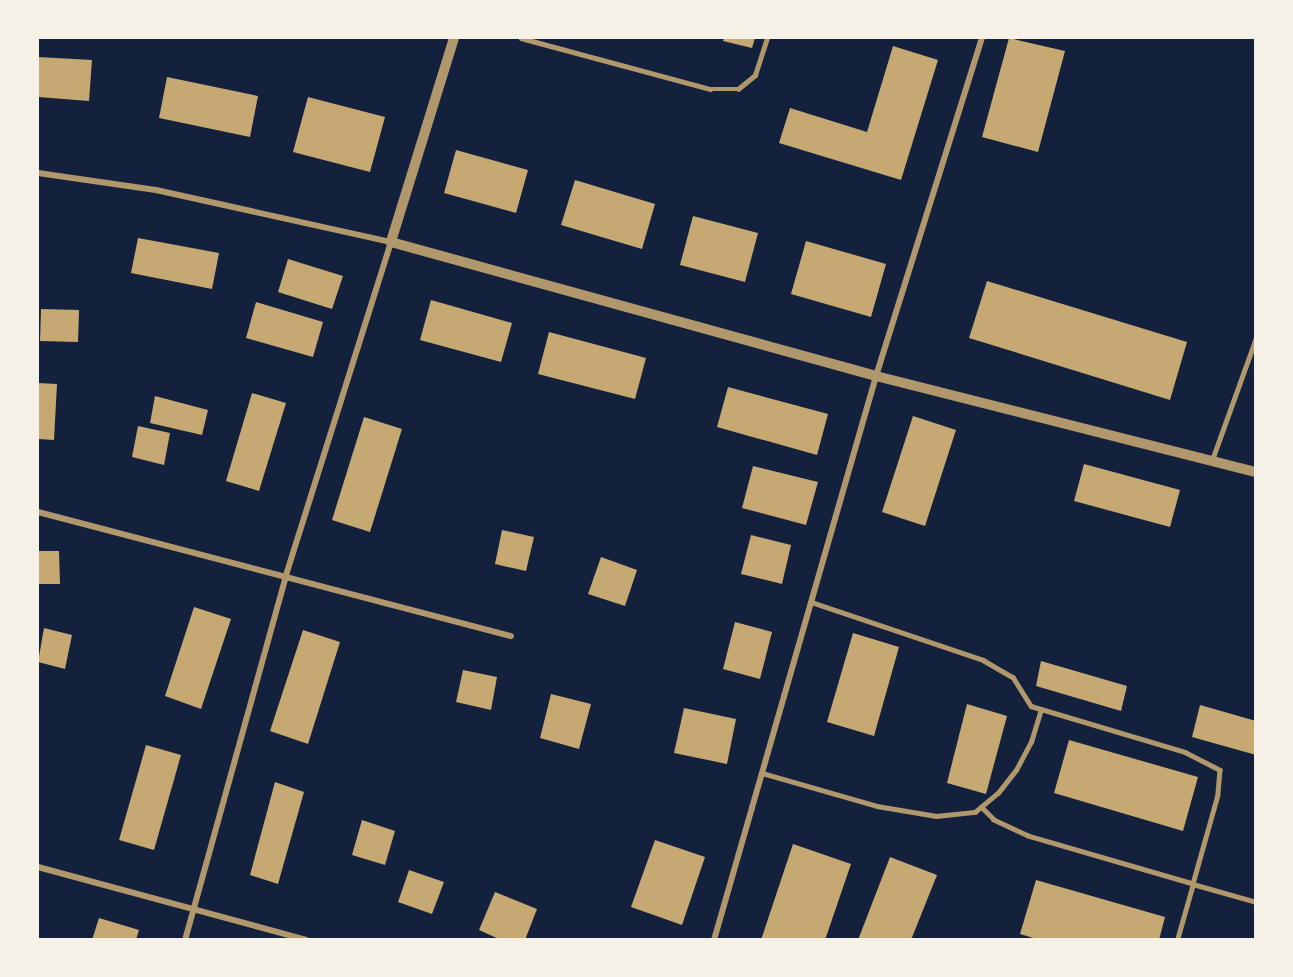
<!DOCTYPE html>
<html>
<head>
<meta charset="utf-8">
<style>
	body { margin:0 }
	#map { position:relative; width:1293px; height:977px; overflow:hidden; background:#14213d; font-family:Merriweather,serif }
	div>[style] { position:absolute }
	.building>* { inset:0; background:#c6a872 }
	.service>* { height:4.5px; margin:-2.25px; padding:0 2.25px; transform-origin:2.25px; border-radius:2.25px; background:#b1986c }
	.minor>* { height:6px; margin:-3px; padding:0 3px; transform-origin:3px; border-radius:3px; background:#b1986c }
	.tertiary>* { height:10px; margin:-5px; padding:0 5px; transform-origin:5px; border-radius:5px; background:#b1986c }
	span { translate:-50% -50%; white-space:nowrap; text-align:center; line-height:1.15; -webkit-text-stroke:6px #f6f1e7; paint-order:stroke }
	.frame { position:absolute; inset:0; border:39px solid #f6f1e7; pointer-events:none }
</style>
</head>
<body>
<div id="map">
	<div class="building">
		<div style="clip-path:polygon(724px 38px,755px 38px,752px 48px,723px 41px)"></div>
		<div style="clip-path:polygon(1009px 38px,1065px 51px,1038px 152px,982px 137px)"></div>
		<div style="clip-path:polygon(893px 46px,938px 60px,901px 180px,779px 143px,790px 108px,867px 132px)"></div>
		<div style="clip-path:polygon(38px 57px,92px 60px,89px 101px,38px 97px)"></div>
		<div style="clip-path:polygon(167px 77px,258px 96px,250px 137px,159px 118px)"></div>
		<div style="clip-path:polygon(308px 97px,385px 117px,370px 172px,293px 152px)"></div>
		<div style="clip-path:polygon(456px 150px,528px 170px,516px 213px,444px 193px)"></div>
		<div style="clip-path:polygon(575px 180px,655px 204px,642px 249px,561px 225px)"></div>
		<div style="clip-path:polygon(693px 216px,758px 233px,745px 282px,680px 265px)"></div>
		<div style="clip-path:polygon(138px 238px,219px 253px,212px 289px,131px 273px)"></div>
		<div style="clip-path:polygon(806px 241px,886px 264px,871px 317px,791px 294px)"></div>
		<div style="clip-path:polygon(288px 259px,343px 276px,332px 309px,278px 292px)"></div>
		<div style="clip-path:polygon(987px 281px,1187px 342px,1170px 400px,969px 338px)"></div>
		<div style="clip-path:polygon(431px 300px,512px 323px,501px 362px,420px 340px)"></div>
		<div style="clip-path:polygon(256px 302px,323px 322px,313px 357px,246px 338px)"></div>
		<div style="clip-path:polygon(41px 309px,79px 310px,78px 342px,40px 341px)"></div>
		<div style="clip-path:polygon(549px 332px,646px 358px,635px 399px,538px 374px)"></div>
		<div style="clip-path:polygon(38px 383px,57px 384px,54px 440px,38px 439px)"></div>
		<div style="clip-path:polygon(728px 387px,828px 414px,817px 455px,717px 427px)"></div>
		<div style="clip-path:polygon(252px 393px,286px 403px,259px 491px,226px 481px)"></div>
		<div style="clip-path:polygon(155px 396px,208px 410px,202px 435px,150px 423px)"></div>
		<div style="clip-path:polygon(913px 416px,956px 430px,925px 526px,882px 512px)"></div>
		<div style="clip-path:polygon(364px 417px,402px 429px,370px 532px,332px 520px)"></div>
		<div style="clip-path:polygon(138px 426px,170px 433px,164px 465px,132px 457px)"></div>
		<div style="clip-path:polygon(1084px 464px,1180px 490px,1170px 527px,1074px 501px)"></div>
		<div style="clip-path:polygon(753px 466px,818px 482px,806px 525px,742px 508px)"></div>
		<div style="clip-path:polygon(502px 530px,534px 537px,526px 571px,495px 564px)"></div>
		<div style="clip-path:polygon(751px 535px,791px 545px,782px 584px,741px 574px)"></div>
		<div style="clip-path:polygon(38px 551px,59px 551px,60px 584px,38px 584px)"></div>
		<div style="clip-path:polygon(601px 557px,637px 570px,625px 606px,588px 594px)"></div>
		<div style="clip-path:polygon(194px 607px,231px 619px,201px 709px,165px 696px)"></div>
		<div style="clip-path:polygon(735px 622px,772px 632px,760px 679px,723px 669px)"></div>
		<div style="clip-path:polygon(44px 628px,72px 635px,65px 669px,38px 662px)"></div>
		<div style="clip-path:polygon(303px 630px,340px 642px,308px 744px,270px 731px)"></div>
		<div style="clip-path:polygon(853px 633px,899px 647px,874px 736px,827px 722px)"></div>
		<div style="clip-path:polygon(1041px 661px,1127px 686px,1121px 711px,1036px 686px)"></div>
		<div style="clip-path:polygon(463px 670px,497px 677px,491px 710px,456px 702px)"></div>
		<div style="clip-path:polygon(551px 694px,591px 704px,579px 749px,540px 738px)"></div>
		<div style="clip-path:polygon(967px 704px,1007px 716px,986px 794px,947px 783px)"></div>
		<div style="clip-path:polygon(1200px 705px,1256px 721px,1256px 755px,1192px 737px)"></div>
		<div style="clip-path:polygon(684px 708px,736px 719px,727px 764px,674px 753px)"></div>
		<div style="clip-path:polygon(1069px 740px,1198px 777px,1183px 831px,1054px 793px)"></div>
		<div style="clip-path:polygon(146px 745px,181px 755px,154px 850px,119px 840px)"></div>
		<div style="clip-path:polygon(275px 782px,304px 792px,278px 884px,250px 875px)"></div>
		<div style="clip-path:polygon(362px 820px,395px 831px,385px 865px,352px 855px)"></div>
		<div style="clip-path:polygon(655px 840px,705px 857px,682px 925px,631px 907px)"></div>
		<div style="clip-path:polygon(793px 844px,851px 864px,825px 940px,761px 940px)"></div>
		<div style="clip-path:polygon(890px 857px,937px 875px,911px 940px,858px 940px)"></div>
		<div style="clip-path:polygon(409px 870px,444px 882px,432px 914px,398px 902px)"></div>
		<div style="clip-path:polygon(1036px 880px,1165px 917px,1159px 940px,1040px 940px,1020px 934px)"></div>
		<div style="clip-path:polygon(495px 892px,537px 909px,525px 940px,501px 940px,479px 930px)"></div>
		<div style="clip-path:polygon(99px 918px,139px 930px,136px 940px,92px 940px)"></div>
	</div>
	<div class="service">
		<div style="left:521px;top:38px;width:196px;rotate:15.1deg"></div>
		<div style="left:710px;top:89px;width:28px"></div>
		<div style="left:738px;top:89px;width:22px;rotate:-39deg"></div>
		<div style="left:755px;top:75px;width:39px;rotate:-72deg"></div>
		<div style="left:1212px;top:460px;width:130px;rotate:-70.2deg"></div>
		<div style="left:811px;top:602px;width:182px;rotate:18.6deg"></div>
		<div style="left:983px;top:660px;width:34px;rotate:30deg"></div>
		<div style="left:1013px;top:677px;width:34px;rotate:58deg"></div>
		<div style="left:1031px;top:706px;width:161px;rotate:16.6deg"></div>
		<div style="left:1185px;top:752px;width:39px;rotate:27deg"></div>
		<div style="left:1220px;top:770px;width:25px;rotate:95deg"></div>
		<div style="left:1218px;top:795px;width:92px;rotate:105.7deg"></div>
		<div style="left:1193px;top:884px;width:172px;rotate:-163.8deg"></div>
		<div style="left:1028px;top:836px;width:38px;rotate:-155deg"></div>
		<div style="left:994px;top:820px;width:18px;rotate:-135deg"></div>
		<div style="left:762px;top:773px;width:120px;rotate:16deg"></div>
		<div style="left:877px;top:806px;width:60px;rotate:9.6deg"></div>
		<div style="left:936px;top:816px;width:39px;rotate:-6deg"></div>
		<div style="left:975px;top:812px;width:30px;rotate:-40deg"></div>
		<div style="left:998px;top:793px;width:29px;rotate:-52deg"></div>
		<div style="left:1016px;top:770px;width:32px;rotate:-62deg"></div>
		<div style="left:1031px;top:742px;width:34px;rotate:-73deg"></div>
		<div style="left:1177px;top:940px;width:58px;rotate:-74.1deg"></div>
		<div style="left:1193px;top:884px;width:66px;rotate:15.9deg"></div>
	</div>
	<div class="minor">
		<div style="left:38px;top:173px;width:119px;rotate:8.2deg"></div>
		<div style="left:156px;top:190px;width:241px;rotate:12.5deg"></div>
		<div style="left:391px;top:242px;width:350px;rotate:107.5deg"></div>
		<div style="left:286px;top:576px;width:378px;rotate:105.5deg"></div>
		<div style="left:38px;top:512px;width:489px;rotate:14.7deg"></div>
		<div style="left:38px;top:867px;width:278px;rotate:15.2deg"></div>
		<div style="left:714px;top:940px;width:587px;rotate:-73.97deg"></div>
		<div style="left:876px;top:376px;width:354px;rotate:-72.6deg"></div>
	</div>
	<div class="tertiary">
		<div style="left:454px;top:38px;width:214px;rotate:107.2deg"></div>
		<div style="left:391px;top:242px;width:503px;rotate:15.44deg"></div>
		<div style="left:876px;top:376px;width:392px;rotate:14.2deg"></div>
	</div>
	<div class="frame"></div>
</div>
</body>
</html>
